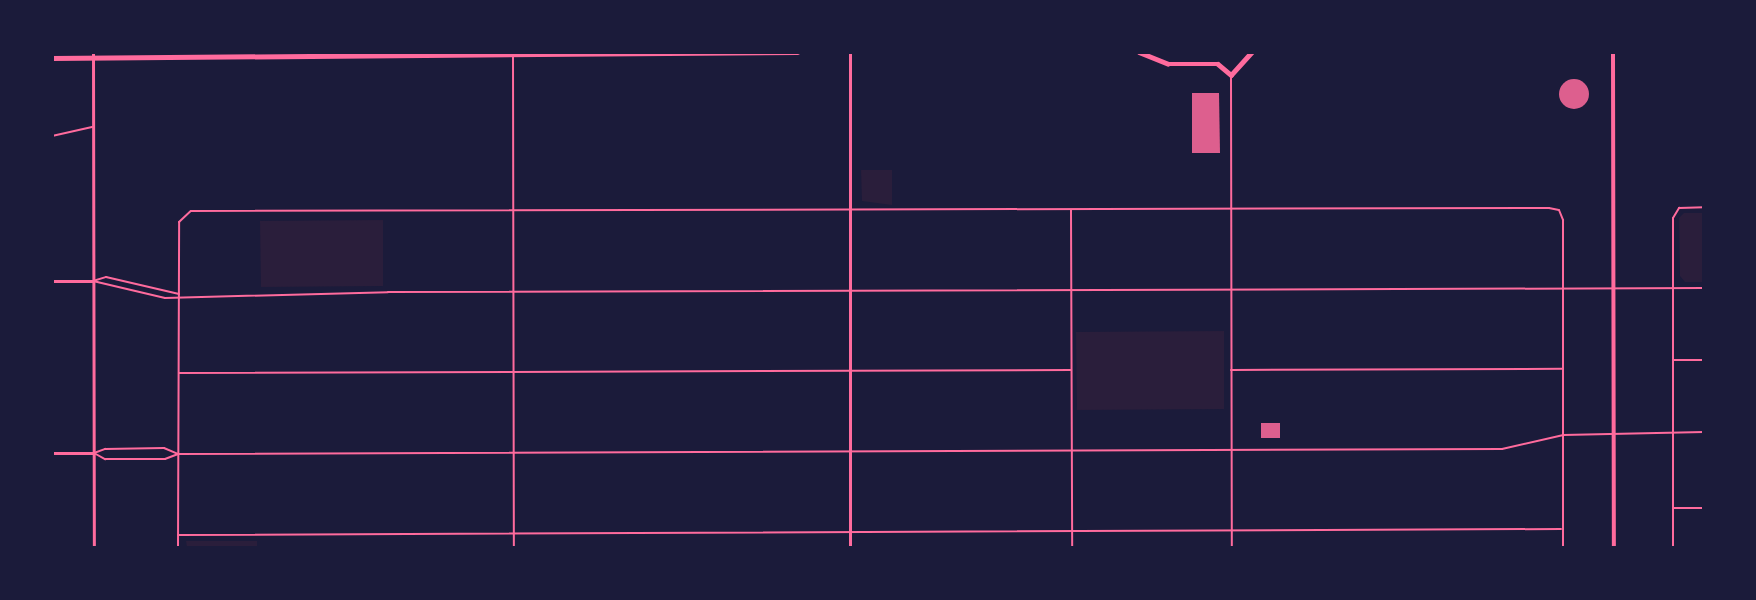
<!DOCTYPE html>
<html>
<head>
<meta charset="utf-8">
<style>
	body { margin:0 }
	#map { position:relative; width:1756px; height:600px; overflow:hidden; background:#1b1b3a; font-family:"Varela Round",sans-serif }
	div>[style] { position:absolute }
	.green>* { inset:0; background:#2a1e3b }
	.building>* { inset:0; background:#dd5f8e }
	.round { border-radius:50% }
	.minor>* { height:2px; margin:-1px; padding:0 1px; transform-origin:1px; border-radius:1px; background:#ff6b9d }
	.tertiary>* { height:3px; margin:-1.5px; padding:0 1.5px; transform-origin:1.5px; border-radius:1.5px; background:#ff6b9d }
	.secondary>* { height:4px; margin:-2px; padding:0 2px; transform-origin:2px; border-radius:2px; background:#ff6b9d }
	.trunk>* { height:4.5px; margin:-2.25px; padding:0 2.25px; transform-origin:2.25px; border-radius:2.25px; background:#ff6b9d }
	span { translate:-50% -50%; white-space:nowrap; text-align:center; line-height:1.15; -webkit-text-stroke:4.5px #1b1b3a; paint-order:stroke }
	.frame { position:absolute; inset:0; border:54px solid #1b1b3a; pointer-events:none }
</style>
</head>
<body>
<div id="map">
	<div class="green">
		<div style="clip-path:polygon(861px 170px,892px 170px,892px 205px,862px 201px)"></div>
		<div style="clip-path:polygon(1684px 213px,1703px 213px,1703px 282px,1685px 282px,1680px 276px,1679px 218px)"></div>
		<div style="clip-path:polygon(383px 220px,383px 286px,261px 287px,260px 221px)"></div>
		<div style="clip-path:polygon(1224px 331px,1224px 409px,1077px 410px,1076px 332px)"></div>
		<div style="clip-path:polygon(186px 541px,257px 541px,257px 547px,187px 547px)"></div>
	</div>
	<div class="building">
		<div class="round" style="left:1559px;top:79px;width:30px;height:30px"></div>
		<div style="clip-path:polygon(1192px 93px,1219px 93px,1220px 153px,1192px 153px)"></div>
		<div style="clip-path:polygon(1261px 423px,1280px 423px,1280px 438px,1261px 438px)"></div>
	</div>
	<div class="minor">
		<div style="left:513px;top:55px;width:493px;rotate:89.9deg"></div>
		<div style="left:1231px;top:75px;width:473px;rotate:89.9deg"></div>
		<div style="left:52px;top:136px;width:41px;rotate:-12.7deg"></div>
		<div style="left:1071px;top:210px;width:338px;rotate:89.8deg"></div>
		<div style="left:93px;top:281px;width:74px;rotate:13.3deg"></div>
		<div style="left:165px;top:298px;width:223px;rotate:-1.5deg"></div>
		<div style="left:388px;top:292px;width:1316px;rotate:-0.17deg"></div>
		<div style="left:93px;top:281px;width:14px;rotate:-17deg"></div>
		<div style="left:106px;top:277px;width:75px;rotate:13.1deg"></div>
		<div style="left:1674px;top:360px;width:30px"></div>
		<div style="left:1231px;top:370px;width:331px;rotate:-0.2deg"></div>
		<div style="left:179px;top:373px;width:892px;rotate:-0.19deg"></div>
		<div style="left:94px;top:453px;width:12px;rotate:-20deg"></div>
		<div style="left:105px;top:449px;width:59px;rotate:-1deg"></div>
		<div style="left:164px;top:448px;width:15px;rotate:23deg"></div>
		<div style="left:178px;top:454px;width:1324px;rotate:-0.22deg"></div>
		<div style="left:1502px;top:449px;width:63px;rotate:-12.9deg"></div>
		<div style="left:1563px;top:435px;width:141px;rotate:-1.2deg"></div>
		<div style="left:94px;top:453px;width:13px;rotate:29deg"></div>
		<div style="left:105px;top:459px;width:60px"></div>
		<div style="left:165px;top:459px;width:14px;rotate:-21deg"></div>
		<div style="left:1673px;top:508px;width:31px"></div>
		<div style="left:178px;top:535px;width:1383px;rotate:-0.25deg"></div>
		<div style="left:178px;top:548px;width:326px;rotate:-89.8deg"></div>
		<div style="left:179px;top:222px;width:16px;rotate:-43deg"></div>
		<div style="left:191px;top:211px;width:1358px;rotate:-0.13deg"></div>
		<div style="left:1549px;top:208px;width:10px;rotate:11deg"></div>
		<div style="left:1559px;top:210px;width:11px;rotate:68deg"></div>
		<div style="left:1563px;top:220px;width:328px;rotate:90deg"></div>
		<div style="left:1673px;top:548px;width:330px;rotate:-90deg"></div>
		<div style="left:1673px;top:218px;width:12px;rotate:-59deg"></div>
		<div style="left:1679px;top:208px;width:25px;rotate:-2deg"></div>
	</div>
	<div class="tertiary">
		<div style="left:93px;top:52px;width:496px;rotate:89.9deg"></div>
		<div style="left:850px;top:52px;width:496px;rotate:90deg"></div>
		<div style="left:52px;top:281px;width:41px"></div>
		<div style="left:52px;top:453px;width:42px"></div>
	</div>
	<div class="secondary">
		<div style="left:1613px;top:52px;width:496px;rotate:89.9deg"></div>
	</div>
	<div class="trunk">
		<div style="left:1139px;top:52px;width:31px;rotate:22deg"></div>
		<div style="left:1168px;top:64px;width:50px"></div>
		<div style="left:1218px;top:64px;width:17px;rotate:40deg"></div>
		<div style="left:1231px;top:75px;width:31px;rotate:-48deg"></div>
		<div style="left:52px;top:58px;width:745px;rotate:-0.46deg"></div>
	</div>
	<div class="frame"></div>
</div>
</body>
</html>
